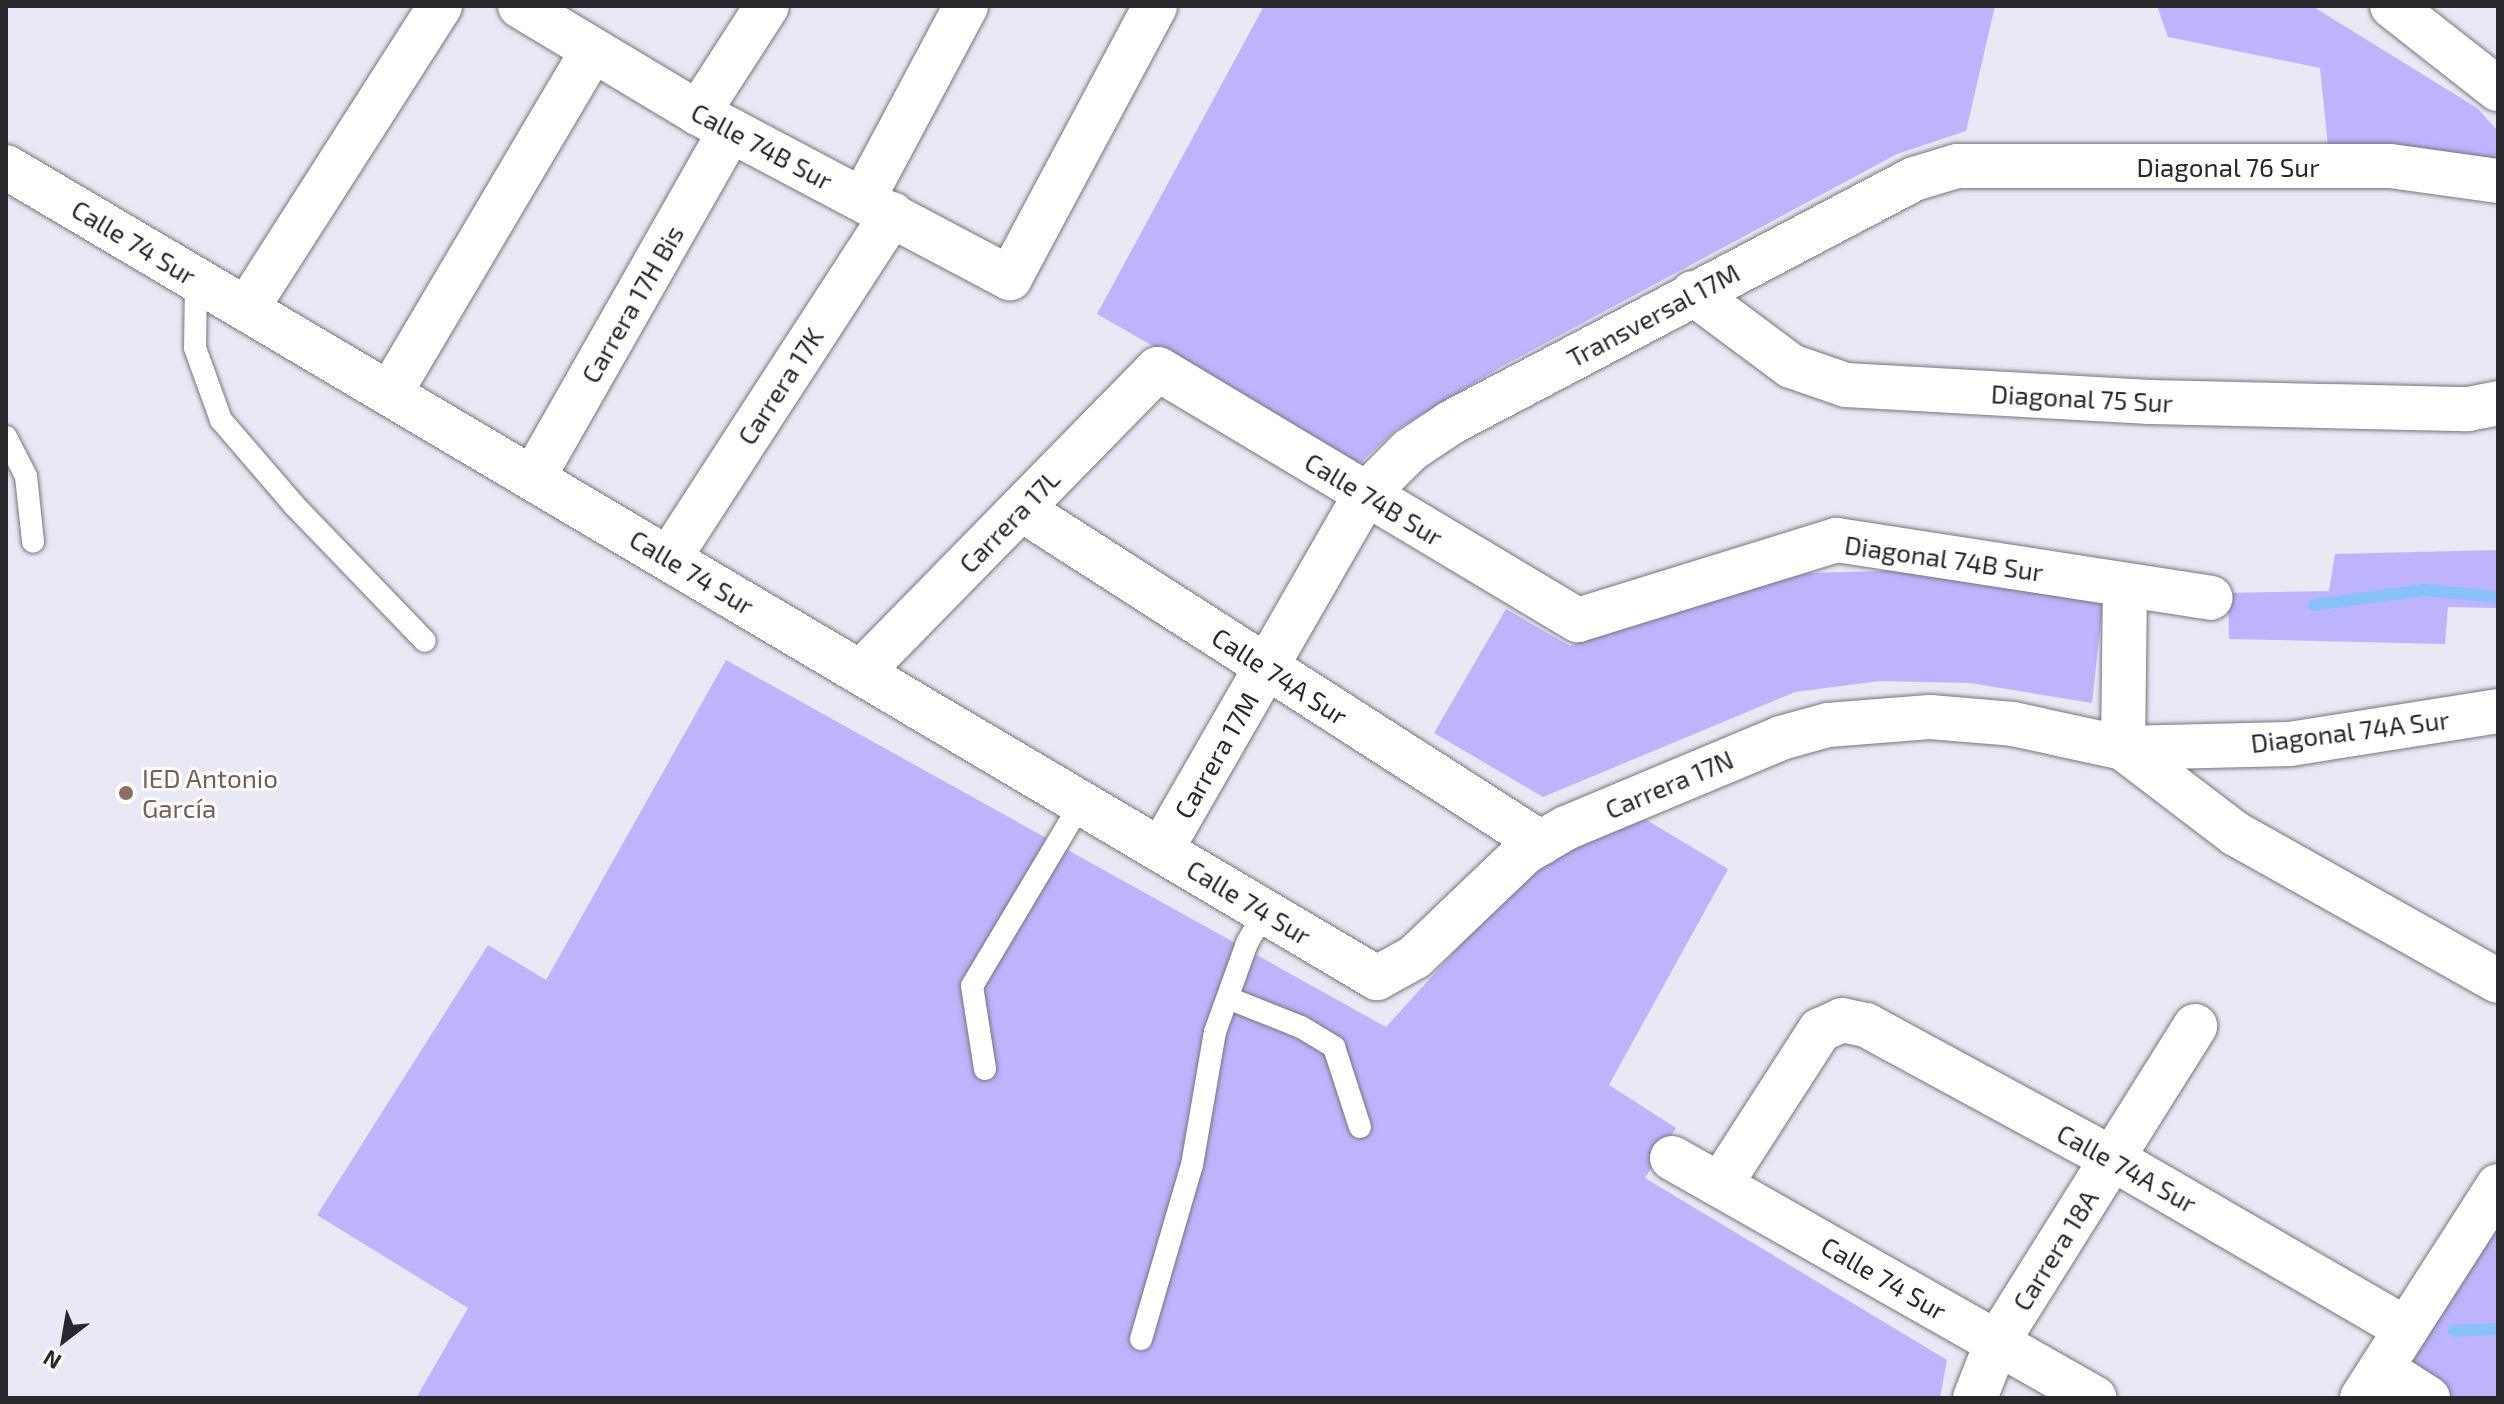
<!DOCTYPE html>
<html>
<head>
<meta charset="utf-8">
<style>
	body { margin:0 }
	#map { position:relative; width:2504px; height:1404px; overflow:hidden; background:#e9e8f4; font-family:"Exo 2",sans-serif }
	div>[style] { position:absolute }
	.green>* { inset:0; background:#beb4fe }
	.stream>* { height:12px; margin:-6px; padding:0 6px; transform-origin:6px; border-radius:6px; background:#89c1fb }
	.roads { filter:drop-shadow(0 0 2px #76757f) drop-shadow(0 0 2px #76757f) }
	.lane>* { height:22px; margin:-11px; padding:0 11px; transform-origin:11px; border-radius:11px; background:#fff }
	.street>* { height:44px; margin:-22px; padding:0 22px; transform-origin:22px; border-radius:22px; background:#fff }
	.secondary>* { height:44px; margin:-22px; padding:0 22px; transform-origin:22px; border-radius:22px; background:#fff }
	.dots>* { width:22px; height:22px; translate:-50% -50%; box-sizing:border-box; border:4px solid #fff; border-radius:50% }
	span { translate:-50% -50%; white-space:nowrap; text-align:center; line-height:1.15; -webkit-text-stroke:6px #fff; paint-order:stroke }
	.street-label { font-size:26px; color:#28272b }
	.education-label { font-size:26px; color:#785e54 }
	.left { translate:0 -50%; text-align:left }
	.frame { position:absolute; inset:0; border:8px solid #28272b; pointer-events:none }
	.north { position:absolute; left:24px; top:1300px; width:80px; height:80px; -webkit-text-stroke:6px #fff; paint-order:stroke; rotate:211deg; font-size:22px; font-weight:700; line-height:32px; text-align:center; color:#28272b }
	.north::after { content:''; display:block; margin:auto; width:28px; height:36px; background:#28272b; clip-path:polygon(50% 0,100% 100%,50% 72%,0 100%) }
</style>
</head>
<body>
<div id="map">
	<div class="green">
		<div style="clip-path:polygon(1264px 6px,1995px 6px,1966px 131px,1897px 154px,1499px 368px,1396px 430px,1359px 464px,1097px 314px)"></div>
		<div style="clip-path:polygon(2157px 6px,2312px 6px,2477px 108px,2498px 131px,2498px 171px,2329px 156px,2320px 68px,2168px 37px)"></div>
		<div style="clip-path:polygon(2498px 550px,2498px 608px,2448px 607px,2445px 644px,2229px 639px,2228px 593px,2329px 591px,2335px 554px)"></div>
		<div style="clip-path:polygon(1920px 570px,2104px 594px,2092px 703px,1970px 683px,1880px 681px,1795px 692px,1543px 797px,1434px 733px,1506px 609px,1570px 646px,1685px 605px,1808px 573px)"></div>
		<div style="clip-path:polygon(726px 660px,1386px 1027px,1521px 878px,1569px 842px,1645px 819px,1728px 869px,1609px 1085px,1676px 1128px,1645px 1178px,1947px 1360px,1940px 1398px,416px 1398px,468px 1308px,317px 1215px,488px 945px,546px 980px)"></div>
		<div style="clip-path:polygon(2498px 1227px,2498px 1398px,2382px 1398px,2401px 1364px)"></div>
	</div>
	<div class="stream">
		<div style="left:2314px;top:605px;width:111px;rotate:-7.8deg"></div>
		<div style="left:2424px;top:590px;width:74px;rotate:5.4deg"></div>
		<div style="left:2454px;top:1331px;width:44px;rotate:-2.6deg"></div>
	</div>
	<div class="roads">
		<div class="lane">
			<div style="left:196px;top:279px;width:69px;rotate:90.8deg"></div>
			<div style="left:195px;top:348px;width:77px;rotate:70.1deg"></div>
			<div style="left:221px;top:420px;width:113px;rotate:49.3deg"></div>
			<div style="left:295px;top:506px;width:187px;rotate:46.1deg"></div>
			<div style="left:6px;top:437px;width:44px;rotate:62.9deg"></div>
			<div style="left:26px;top:476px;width:66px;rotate:83.9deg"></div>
			<div style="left:1228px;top:998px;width:79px;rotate:21.7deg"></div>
			<div style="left:1301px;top:1027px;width:39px;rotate:31deg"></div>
			<div style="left:1334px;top:1047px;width:84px;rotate:72deg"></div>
			<div style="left:985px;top:1069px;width:84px;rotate:-98.9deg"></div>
			<div style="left:972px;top:986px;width:213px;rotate:-59.2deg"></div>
			<div style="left:1141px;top:1339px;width:181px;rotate:-73.7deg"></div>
			<div style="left:1192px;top:1165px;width:135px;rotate:-80.2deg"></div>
			<div style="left:1215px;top:1032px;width:95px;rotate:-70.2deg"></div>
			<div style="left:1247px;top:943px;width:36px;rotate:-60deg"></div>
		</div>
		<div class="street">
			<div style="left:520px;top:6px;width:208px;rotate:31deg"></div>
			<div style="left:698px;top:113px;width:353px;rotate:27.9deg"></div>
			<div style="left:1010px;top:278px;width:308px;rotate:-61.9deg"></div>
			<div style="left:698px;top:113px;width:127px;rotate:-57.2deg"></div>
			<div style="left:6px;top:167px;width:1593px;rotate:30.61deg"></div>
			<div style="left:1377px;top:978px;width:43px;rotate:-28.9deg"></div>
			<div style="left:1415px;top:957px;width:152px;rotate:-43.7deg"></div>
			<div style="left:1525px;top:852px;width:48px;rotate:-30.3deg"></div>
			<div style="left:1566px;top:828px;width:233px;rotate:-22.7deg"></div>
			<div style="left:1781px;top:738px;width:49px;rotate:-15.5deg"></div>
			<div style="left:1828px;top:725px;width:102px;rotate:-4.5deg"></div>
			<div style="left:1930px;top:717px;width:83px;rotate:4.8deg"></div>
			<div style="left:2013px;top:724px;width:113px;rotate:12.3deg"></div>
			<div style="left:2123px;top:748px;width:167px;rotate:-1.4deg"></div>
			<div style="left:2290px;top:744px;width:211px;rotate:-9deg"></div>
			<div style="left:863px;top:199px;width:219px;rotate:-61.9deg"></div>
			<div style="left:1693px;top:293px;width:122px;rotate:36.7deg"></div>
			<div style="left:1791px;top:366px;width:58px;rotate:19.1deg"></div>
			<div style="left:1846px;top:385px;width:304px;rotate:3.2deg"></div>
			<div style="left:2150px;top:402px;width:318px;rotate:1.3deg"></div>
			<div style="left:2468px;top:409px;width:31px;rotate:-11deg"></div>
			<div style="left:247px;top:308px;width:358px;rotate:-57.4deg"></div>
			<div style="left:390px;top:393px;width:396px;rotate:-59.4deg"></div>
			<div style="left:533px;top:478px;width:400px;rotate:-60.4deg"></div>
			<div style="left:1021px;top:509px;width:618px;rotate:32.71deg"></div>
			<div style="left:669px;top:558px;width:410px;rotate:-57deg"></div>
			<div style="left:2125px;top:585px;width:163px;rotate:90.7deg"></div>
			<div style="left:2123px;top:748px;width:142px;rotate:37.3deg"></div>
			<div style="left:2236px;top:834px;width:300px;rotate:29.3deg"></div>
			<div style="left:861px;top:672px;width:424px;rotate:-45.6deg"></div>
			<div style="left:1158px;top:369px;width:489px;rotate:30.9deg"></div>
			<div style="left:1578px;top:620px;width:271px;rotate:-17.2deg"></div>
			<div style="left:1837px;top:540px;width:378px;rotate:8.8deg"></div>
			<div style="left:1161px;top:850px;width:411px;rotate:-60.1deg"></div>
			<div style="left:1366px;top:494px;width:62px;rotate:-45deg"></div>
			<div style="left:1410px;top:450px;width:50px;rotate:-33.7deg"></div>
			<div style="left:1452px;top:422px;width:522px;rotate:-27.74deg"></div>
			<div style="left:1914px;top:179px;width:45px;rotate:-16.8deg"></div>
			<div style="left:1957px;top:166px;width:433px"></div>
			<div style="left:2390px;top:166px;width:109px;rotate:7.9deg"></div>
			<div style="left:1672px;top:1158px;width:486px;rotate:29.6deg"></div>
			<div style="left:1720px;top:1185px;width:184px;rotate:-57.2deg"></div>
			<div style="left:1820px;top:1030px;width:24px;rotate:-24deg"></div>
			<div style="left:1842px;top:1020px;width:25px;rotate:12deg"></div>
			<div style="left:1866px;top:1025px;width:281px;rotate:28.5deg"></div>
			<div style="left:2113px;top:1159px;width:339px;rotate:30.1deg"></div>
			<div style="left:2381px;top:1368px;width:56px;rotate:32.6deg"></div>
			<div style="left:1975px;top:1398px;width:60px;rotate:-68.6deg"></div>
			<div style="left:1997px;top:1342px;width:373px;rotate:-57.9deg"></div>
		</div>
		<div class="secondary">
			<div style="left:2392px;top:6px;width:135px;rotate:38.1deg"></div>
			<div style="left:2362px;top:1398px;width:252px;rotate:-57.3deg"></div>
		</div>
	</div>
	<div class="dots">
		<div style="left:126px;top:793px;background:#8d6e63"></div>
	</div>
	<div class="street-label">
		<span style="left:762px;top:146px;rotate:28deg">Calle 74B Sur</span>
		<span style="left:2228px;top:167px">Diagonal 76 Sur</span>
		<span style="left:134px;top:242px;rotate:31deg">Calle 74 Sur</span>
		<span style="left:632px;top:304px;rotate:-60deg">Carrera 17H Bis</span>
		<span style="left:1653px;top:315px;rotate:-28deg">Transversal 17M</span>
		<span style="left:780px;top:386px;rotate:-57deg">Carrera 17K</span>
		<span style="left:2082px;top:398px;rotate:3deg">Diagonal 75 Sur</span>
		<span style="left:1374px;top:499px;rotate:31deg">Calle 74B Sur</span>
		<span style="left:1009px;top:521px;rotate:-46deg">Carrera 17L</span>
		<span style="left:1944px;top:558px;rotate:8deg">Diagonal 74B Sur</span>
		<span style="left:692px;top:572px;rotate:31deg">Calle 74 Sur</span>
		<span style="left:1280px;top:676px;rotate:33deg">Calle 74A Sur</span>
		<span style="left:2350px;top:731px;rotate:-7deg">Diagonal 74A Sur</span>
		<span style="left:1216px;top:755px;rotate:-60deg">Carrera 17M</span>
		<span style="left:1669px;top:784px;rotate:-23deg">Carrera 17N</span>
		<span style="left:1249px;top:902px;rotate:31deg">Calle 74 Sur</span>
		<span style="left:2127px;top:1168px;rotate:29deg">Calle 74A Sur</span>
		<span style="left:2055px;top:1250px;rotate:-58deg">Carrera 18A</span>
		<span style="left:1884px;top:1278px;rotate:30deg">Calle 74 Sur</span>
	</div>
	<div class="education-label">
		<span class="left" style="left:142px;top:793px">IED Antonio<br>García</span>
	</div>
	<div class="frame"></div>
	<div class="north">N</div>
</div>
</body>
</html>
